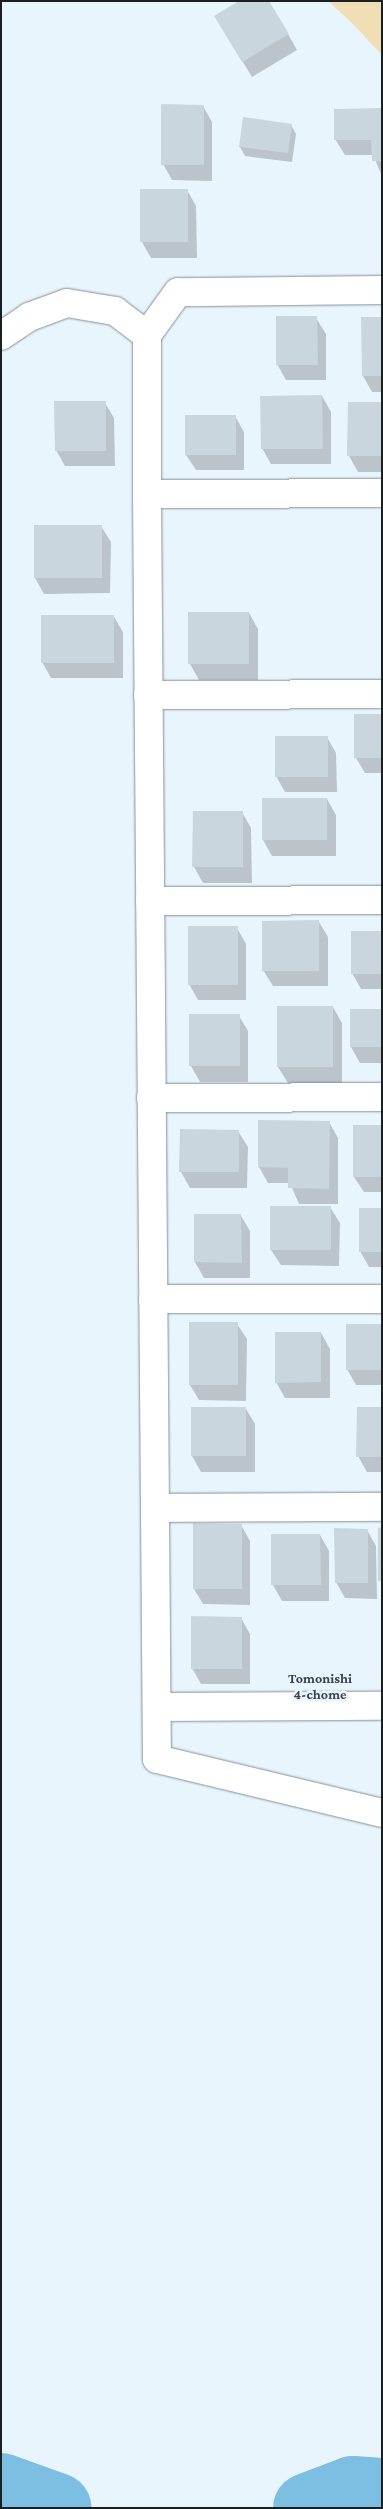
<!DOCTYPE html>
<html>
<head>
<meta charset="utf-8">
<style>
	body { margin:0 }
	#map { position:relative; width:383px; height:2509px; overflow:hidden; background:#e9f5fd; font-family:"Crimson Pro",serif }
	div>[style] { position:absolute }
	.green>* { inset:0; background:#f1deb4 }
	.shadow>* { inset:0; background:#0003 }
	.river>* { height:70px; margin:-35px; padding:0 35px; transform-origin:35px; border-radius:35px; background:#7dbee3 }
	.building>* { inset:0; background:#c9d6dd }
	.roads { filter:drop-shadow(0 0 1px #849097) drop-shadow(0 0 1px #849097) }
	.minor>* { height:28px; margin:-14px; padding:0 14px; transform-origin:14px; border-radius:14px; background:#fff }
	.tertiary>* { height:28px; margin:-14px; padding:0 14px; transform-origin:14px; border-radius:14px; background:#fff }
	span { translate:-50% -50%; white-space:nowrap; text-align:center; line-height:1.15; -webkit-text-stroke:5px #e9f5fd; paint-order:stroke }
	.neighbourhood-label { font-size:14px; color:#39434a; font-weight:700 }
	.frame { position:absolute; inset:0; border:2px solid #1a1f21; pointer-events:none }
</style>
</head>
<body>
<div id="map">
	<div class="green">
		<div style="clip-path:polygon(328px 1px,382px 1px,382px 55px,351px 22px)"></div>
	</div>
	<div class="shadow">
		<div style="clip-path:polygon(225px 32px,288px 34px,297px 50px,252px 77px)"></div>
		<div style="clip-path:polygon(203px 106px,212px 122px,212px 181px,172px 180px,163px 164px)"></div>
		<div style="clip-path:polygon(382px 109px,382px 176px,373px 155px,345px 155px,335px 139px)"></div>
		<div style="clip-path:polygon(291px 125px,296px 134px,292px 162px,245px 156px,240px 147px)"></div>
		<div style="clip-path:polygon(187px 190px,196px 206px,197px 258px,151px 258px,142px 242px)"></div>
		<div style="clip-path:polygon(316px 318px,326px 334px,326px 380px,286px 380px,277px 364px)"></div>
		<div style="clip-path:polygon(382px 318px,382px 392px,372px 392px,363px 376px)"></div>
		<div style="clip-path:polygon(322px 396px,331px 412px,331px 464px,271px 464px,262px 448px)"></div>
		<div style="clip-path:polygon(105px 403px,114px 418px,115px 466px,65px 466px,56px 450px)"></div>
		<div style="clip-path:polygon(382px 403px,382px 472px,358px 472px,349px 456px)"></div>
		<div style="clip-path:polygon(235px 416px,244px 432px,244px 470px,196px 470px,186px 455px)"></div>
		<div style="clip-path:polygon(101px 526px,111px 542px,110px 593px,44px 594px,35px 578px)"></div>
		<div style="clip-path:polygon(249px 613px,258px 629px,258px 680px,199px 680px,190px 664px)"></div>
		<div style="clip-path:polygon(114px 617px,123px 632px,123px 678px,51px 678px,42px 662px)"></div>
		<div style="clip-path:polygon(382px 715px,382px 773px,365px 773px,356px 758px)"></div>
		<div style="clip-path:polygon(327px 737px,336px 753px,337px 792px,285px 792px,276px 776px)"></div>
		<div style="clip-path:polygon(327px 799px,336px 815px,336px 856px,272px 856px,263px 840px)"></div>
		<div style="clip-path:polygon(242px 812px,251px 828px,252px 883px,203px 883px,194px 867px)"></div>
		<div style="clip-path:polygon(319px 922px,328px 937px,328px 986px,273px 986px,263px 970px)"></div>
		<div style="clip-path:polygon(237px 928px,246px 944px,246px 1000px,198px 1000px,189px 984px)"></div>
		<div style="clip-path:polygon(382px 932px,382px 989px,361px 989px,352px 973px)"></div>
		<div style="clip-path:polygon(333px 1007px,342px 1023px,342px 1083px,288px 1083px,278px 1067px)"></div>
		<div style="clip-path:polygon(382px 1010px,382px 1063px,360px 1063px,351px 1047px)"></div>
		<div style="clip-path:polygon(239px 1016px,248px 1031px,248px 1082px,200px 1082px,191px 1066px)"></div>
		<div style="clip-path:polygon(329px 1122px,338px 1138px,338px 1204px,299px 1204px,290px 1183px,268px 1183px,259px 1167px)"></div>
		<div style="clip-path:polygon(382px 1127px,382px 1192px,364px 1192px,354px 1177px)"></div>
		<div style="clip-path:polygon(238px 1131px,248px 1147px,247px 1188px,190px 1188px,181px 1172px)"></div>
		<div style="clip-path:polygon(330px 1207px,340px 1223px,339px 1266px,281px 1265px,271px 1250px)"></div>
		<div style="clip-path:polygon(382px 1209px,382px 1267px,369px 1267px,360px 1251px)"></div>
		<div style="clip-path:polygon(195px 1215px,241px 1216px,250px 1231px,250px 1278px,204px 1278px,195px 1262px)"></div>
		<div style="clip-path:polygon(237px 1324px,247px 1339px,246px 1401px,199px 1400px,190px 1385px)"></div>
		<div style="clip-path:polygon(382px 1325px,382px 1385px,356px 1385px,347px 1369px)"></div>
		<div style="clip-path:polygon(321px 1333px,330px 1349px,330px 1398px,285px 1398px,276px 1382px)"></div>
		<div style="clip-path:polygon(192px 1408px,246px 1409px,255px 1424px,255px 1472px,201px 1472px,192px 1456px)"></div>
		<div style="clip-path:polygon(382px 1408px,382px 1472px,367px 1472px,358px 1456px)"></div>
		<div style="clip-path:polygon(241px 1525px,250px 1541px,250px 1605px,203px 1604px,194px 1589px)"></div>
		<div style="clip-path:polygon(367px 1530px,376px 1546px,377px 1599px,345px 1598px,336px 1582px)"></div>
		<div style="clip-path:polygon(320px 1535px,329px 1551px,329px 1601px,282px 1601px,273px 1585px)"></div>
		<div style="clip-path:polygon(241px 1618px,250px 1634px,250px 1684px,201px 1684px,192px 1668px)"></div>
	</div>
	<div class="river">
		<div style="left:1px;top:2488px;width:59px;rotate:19.7deg"></div>
		<div style="left:308px;top:2508px;width:48px;rotate:-20.7deg"></div>
		<div style="left:353px;top:2491px;width:29px;rotate:4deg"></div>
	</div>
	<div class="building">
		<div style="clip-path:polygon(239px 1px,269px 1px,289px 34px,242px 62px,214px 16px)"></div>
		<div style="clip-path:polygon(161px 104px,204px 105px,204px 165px,161px 165px)"></div>
		<div style="clip-path:polygon(382px 108px,382px 161px,372px 161px,371px 140px,334px 140px,334px 109px)"></div>
		<div style="clip-path:polygon(243px 117px,292px 124px,288px 153px,239px 147px)"></div>
		<div style="clip-path:polygon(140px 189px,188px 189px,188px 242px,140px 242px)"></div>
		<div style="clip-path:polygon(276px 316px,317px 316px,318px 365px,276px 365px)"></div>
		<div style="clip-path:polygon(361px 317px,382px 317px,382px 376px,362px 376px)"></div>
		<div style="clip-path:polygon(322px 395px,323px 449px,261px 449px,260px 396px)"></div>
		<div style="clip-path:polygon(54px 401px,106px 401px,106px 451px,55px 451px)"></div>
		<div style="clip-path:polygon(348px 402px,382px 402px,382px 456px,347px 456px)"></div>
		<div style="clip-path:polygon(185px 415px,236px 415px,236px 455px,185px 455px)"></div>
		<div style="clip-path:polygon(34px 525px,102px 525px,102px 578px,34px 578px)"></div>
		<div style="clip-path:polygon(188px 612px,249px 612px,249px 664px,188px 664px)"></div>
		<div style="clip-path:polygon(41px 615px,114px 615px,114px 663px,41px 663px)"></div>
		<div style="clip-path:polygon(354px 714px,382px 714px,382px 758px,354px 758px)"></div>
		<div style="clip-path:polygon(275px 736px,328px 736px,328px 777px,275px 777px)"></div>
		<div style="clip-path:polygon(262px 798px,327px 798px,327px 840px,262px 840px)"></div>
		<div style="clip-path:polygon(193px 811px,243px 811px,243px 867px,192px 867px)"></div>
		<div style="clip-path:polygon(319px 920px,319px 971px,262px 971px,262px 921px)"></div>
		<div style="clip-path:polygon(188px 926px,238px 926px,238px 985px,188px 985px)"></div>
		<div style="clip-path:polygon(351px 931px,382px 931px,382px 974px,351px 974px)"></div>
		<div style="clip-path:polygon(277px 1006px,333px 1006px,333px 1067px,277px 1067px)"></div>
		<div style="clip-path:polygon(350px 1009px,382px 1009px,382px 1047px,350px 1047px)"></div>
		<div style="clip-path:polygon(189px 1014px,240px 1014px,240px 1066px,189px 1066px)"></div>
		<div style="clip-path:polygon(258px 1120px,330px 1121px,329px 1189px,288px 1188px,288px 1168px,258px 1167px)"></div>
		<div style="clip-path:polygon(353px 1125px,382px 1125px,382px 1177px,353px 1177px)"></div>
		<div style="clip-path:polygon(180px 1129px,239px 1130px,239px 1172px,179px 1172px)"></div>
		<div style="clip-path:polygon(270px 1206px,331px 1206px,331px 1250px,270px 1250px)"></div>
		<div style="clip-path:polygon(359px 1208px,382px 1208px,382px 1252px,359px 1252px)"></div>
		<div style="clip-path:polygon(194px 1214px,241px 1214px,242px 1263px,194px 1262px)"></div>
		<div style="clip-path:polygon(189px 1322px,238px 1322px,238px 1385px,189px 1385px)"></div>
		<div style="clip-path:polygon(346px 1324px,382px 1324px,382px 1370px,346px 1370px)"></div>
		<div style="clip-path:polygon(275px 1332px,321px 1332px,321px 1382px,275px 1383px)"></div>
		<div style="clip-path:polygon(191px 1407px,246px 1407px,246px 1456px,191px 1456px)"></div>
		<div style="clip-path:polygon(357px 1407px,382px 1407px,382px 1457px,356px 1457px)"></div>
		<div style="clip-path:polygon(193px 1523px,242px 1524px,242px 1589px,193px 1589px)"></div>
		<div style="clip-path:polygon(382px 1527px,382px 1581px,378px 1581px,378px 1528px)"></div>
		<div style="clip-path:polygon(334px 1528px,368px 1529px,368px 1583px,335px 1583px)"></div>
		<div style="clip-path:polygon(271px 1534px,320px 1534px,321px 1585px,271px 1585px)"></div>
		<div style="clip-path:polygon(191px 1616px,242px 1617px,242px 1669px,191px 1669px)"></div>
	</div>
	<div class="roads">
		<div class="minor">
			<div style="left:382px;top:290px;width:204px;rotate:179.4deg"></div>
			<div style="left:178px;top:292px;width:53px;rotate:125.8deg"></div>
			<div style="left:147px;top:335px;width:159px;rotate:90deg"></div>
			<div style="left:147px;top:494px;width:1265px;rotate:89.55deg"></div>
			<div style="left:157px;top:1759px;width:231px;rotate:13.5deg"></div>
			<div style="left:147px;top:494px;width:235px;rotate:-0.2deg"></div>
			<div style="left:148px;top:695px;width:234px;rotate:-0.2deg"></div>
			<div style="left:150px;top:901px;width:232px;rotate:-0.2deg"></div>
			<div style="left:151px;top:1098px;width:231px;rotate:-0.2deg"></div>
			<div style="left:153px;top:1299px;width:229px"></div>
			<div style="left:155px;top:1508px;width:227px;rotate:-0.3deg"></div>
			<div style="left:157px;top:1707px;width:225px;rotate:-0.3deg"></div>
		</div>
		<div class="tertiary">
			<div style="left:1px;top:336px;width:34px;rotate:-34deg"></div>
			<div style="left:29px;top:317px;width:40px;rotate:-20.2deg"></div>
			<div style="left:67px;top:303px;width:49px;rotate:9.5deg"></div>
			<div style="left:115px;top:311px;width:40px;rotate:37deg"></div>
		</div>
	</div>
	<div class="neighbourhood-label">
		<span style="left:320px;top:1686px">Tomonishi<br>4-chome</span>
	</div>
	<div class="frame"></div>
</div>
</body>
</html>
